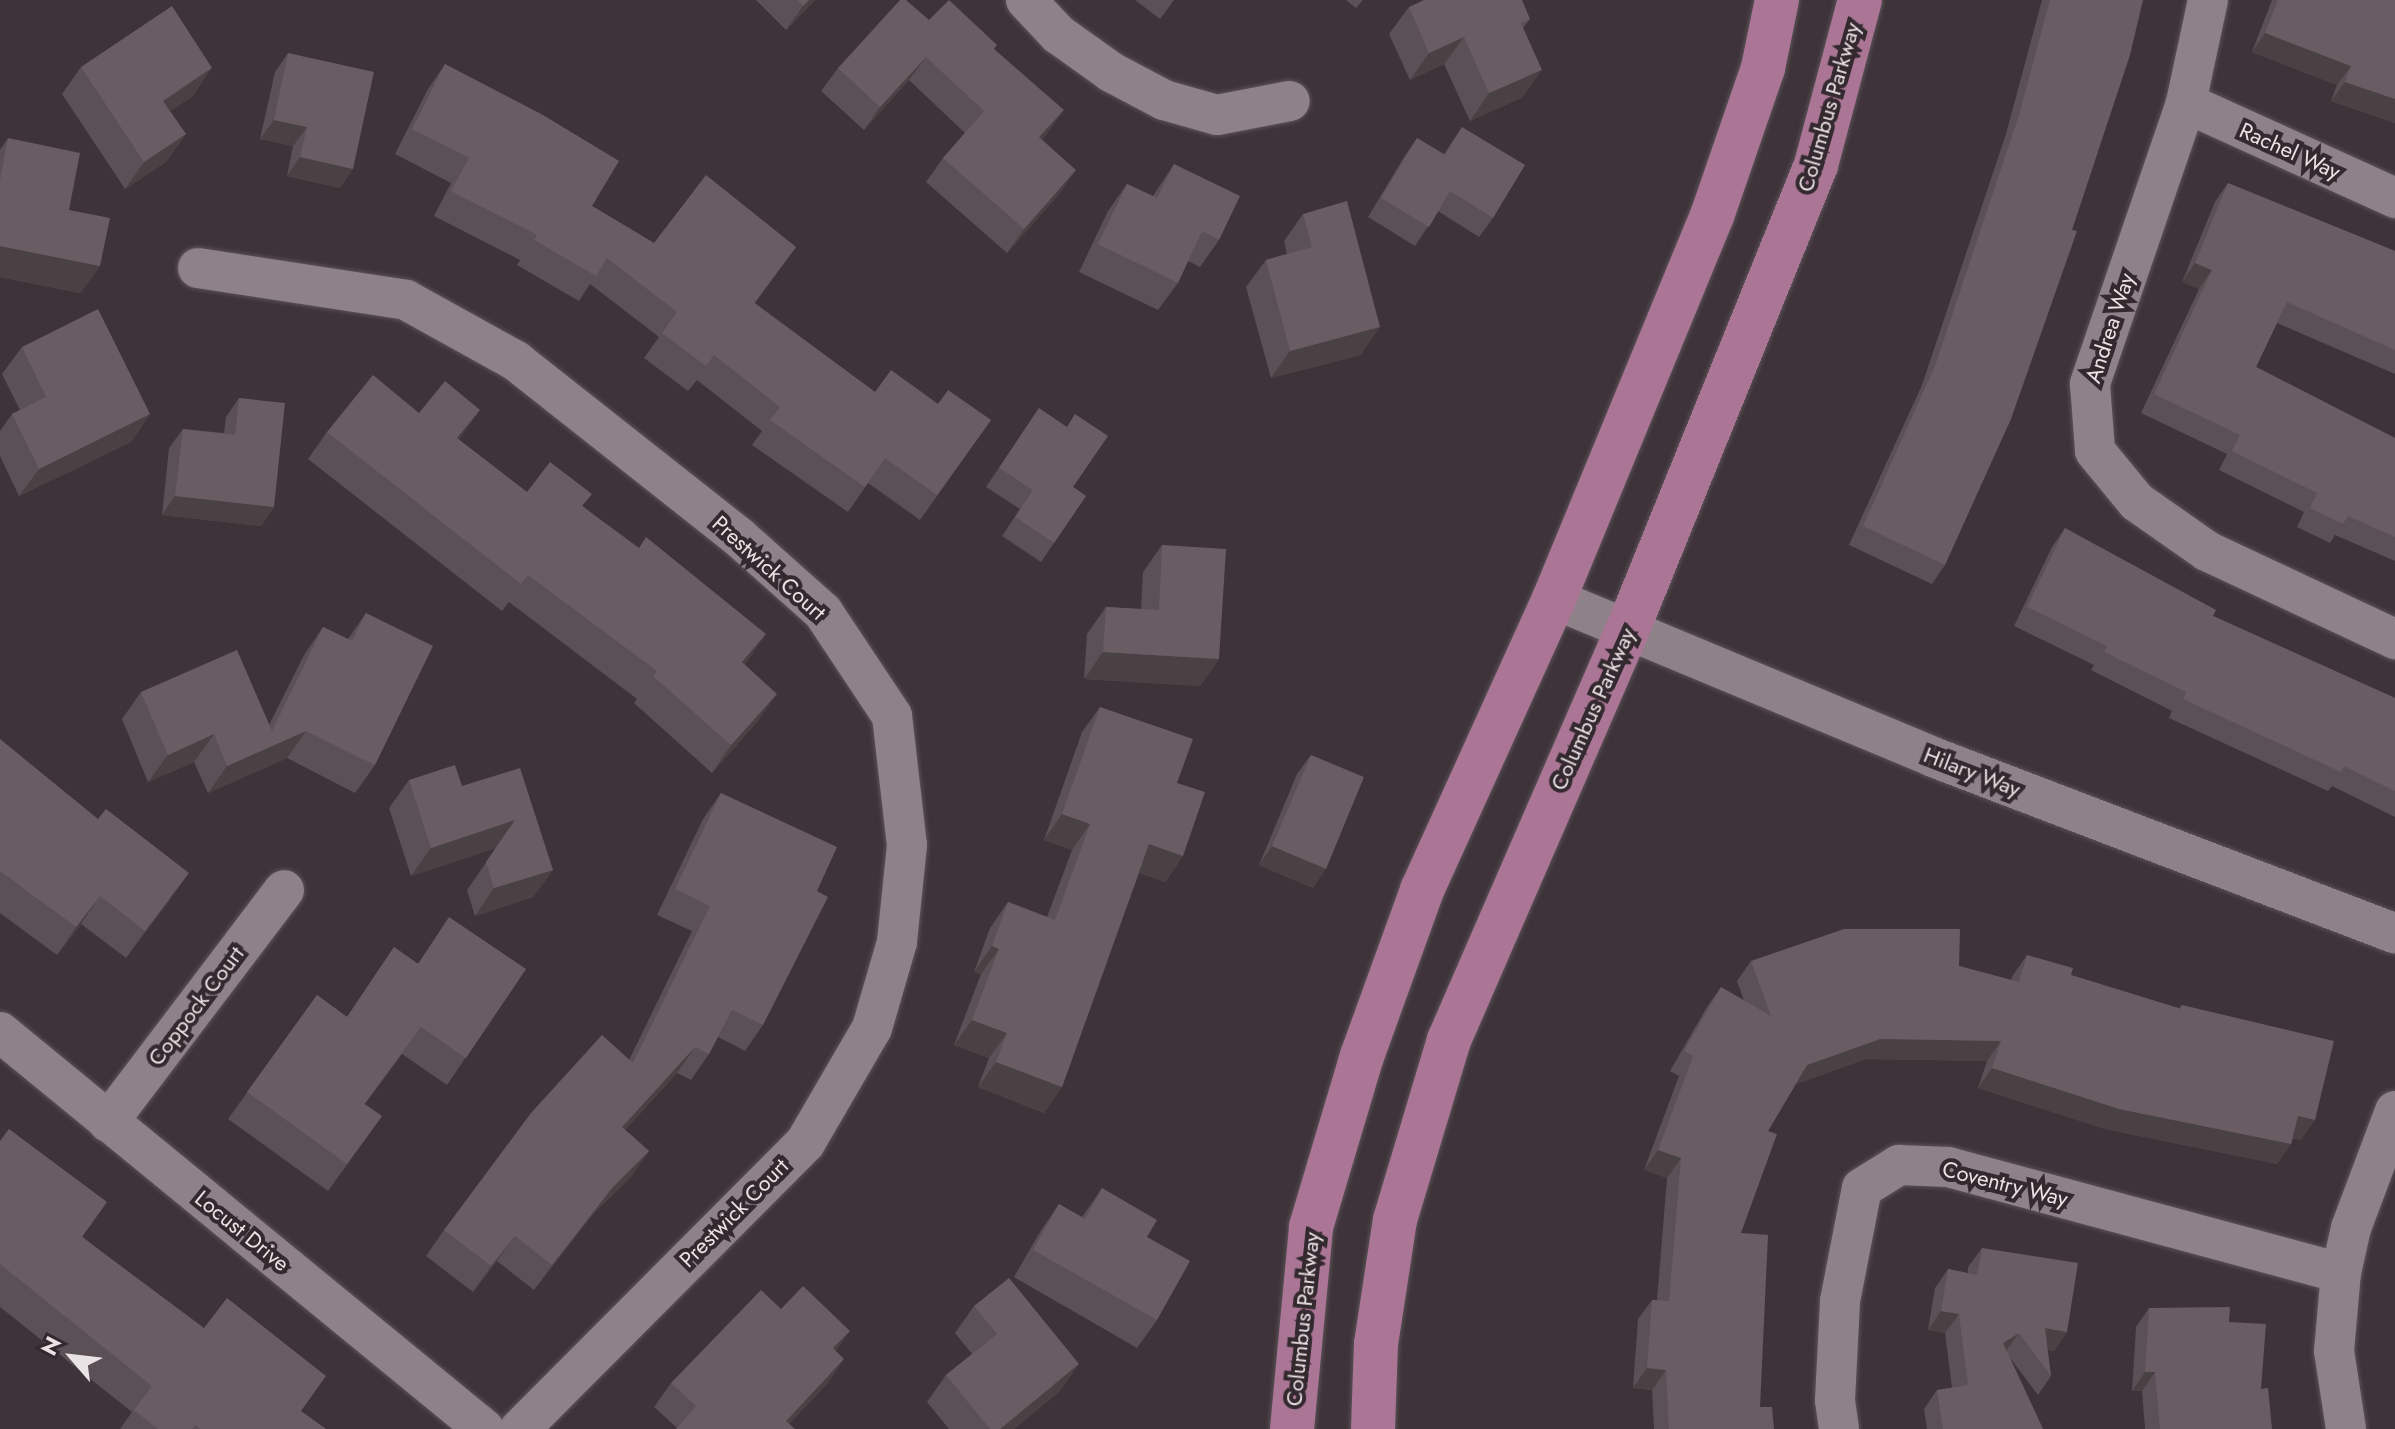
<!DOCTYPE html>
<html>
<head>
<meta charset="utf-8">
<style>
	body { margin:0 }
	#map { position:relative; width:2395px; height:1429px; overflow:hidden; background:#3d3339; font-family:Jost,sans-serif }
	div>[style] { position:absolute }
	.roads { filter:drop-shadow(0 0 2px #5b5257) drop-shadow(0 0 2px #5b5257) }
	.minor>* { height:40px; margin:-20px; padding:0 20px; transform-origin:20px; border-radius:20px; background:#8e8188 }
	.primary>* { height:44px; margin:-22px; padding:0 22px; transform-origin:22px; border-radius:22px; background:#ab7696 }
	.wall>* { inset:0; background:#5a5055 }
	.shaded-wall>* { inset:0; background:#4a4145 }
	.building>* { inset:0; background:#695d63 }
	span { translate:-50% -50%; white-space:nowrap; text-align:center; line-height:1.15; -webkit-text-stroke:8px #33292e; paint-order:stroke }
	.street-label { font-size:22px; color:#eae3e6 }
	.north { position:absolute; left:32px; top:1317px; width:80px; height:80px; -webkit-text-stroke:6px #33292e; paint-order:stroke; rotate:298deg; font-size:22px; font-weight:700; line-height:32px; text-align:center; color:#eae3e6 }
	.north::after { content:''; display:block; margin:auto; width:28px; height:36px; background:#eae3e6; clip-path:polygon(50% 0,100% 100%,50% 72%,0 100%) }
</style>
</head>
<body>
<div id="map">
	<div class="roads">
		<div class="minor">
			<div style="left:1026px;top:0;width:47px;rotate:46.7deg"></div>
			<div style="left:1058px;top:34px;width:65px;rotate:35.6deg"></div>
			<div style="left:1111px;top:72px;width:60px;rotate:27.8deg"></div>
			<div style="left:1164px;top:100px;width:55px;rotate:15.8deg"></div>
			<div style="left:1217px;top:115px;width:74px;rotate:-10.9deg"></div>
			<div style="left:2208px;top:0;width:105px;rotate:102.1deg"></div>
			<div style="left:2186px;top:103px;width:297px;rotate:108.9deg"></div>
			<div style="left:2090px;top:384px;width:67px;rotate:85.7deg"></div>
			<div style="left:2095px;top:451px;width:66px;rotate:50.5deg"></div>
			<div style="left:2137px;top:502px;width:85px;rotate:35deg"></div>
			<div style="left:2207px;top:551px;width:208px;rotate:25.1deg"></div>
			<div style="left:2186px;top:103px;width:230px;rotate:24.4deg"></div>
			<div style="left:198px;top:268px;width:210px;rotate:8.7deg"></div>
			<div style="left:406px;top:300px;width:126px;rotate:29deg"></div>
			<div style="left:516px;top:361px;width:285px;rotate:38.3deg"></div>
			<div style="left:740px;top:538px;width:111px;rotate:41.7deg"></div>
			<div style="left:823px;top:612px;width:125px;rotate:56.4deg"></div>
			<div style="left:892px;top:716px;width:130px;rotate:83.4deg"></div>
			<div style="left:907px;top:845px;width:98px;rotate:95.9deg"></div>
			<div style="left:897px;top:942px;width:90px;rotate:106.2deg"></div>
			<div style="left:872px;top:1028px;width:133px;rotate:120.2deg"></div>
			<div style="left:805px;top:1143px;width:404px;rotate:134.9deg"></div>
			<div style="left:1554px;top:599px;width:411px;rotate:22.6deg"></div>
			<div style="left:1933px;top:757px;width:494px;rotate:20.9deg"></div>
			<div style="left:0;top:1032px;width:626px;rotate:39.36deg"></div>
			<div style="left:108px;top:1122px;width:291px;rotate:-52.8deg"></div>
			<div style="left:1839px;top:1429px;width:29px;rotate:-98deg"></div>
			<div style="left:1835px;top:1400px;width:99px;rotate:-87.1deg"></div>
			<div style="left:1840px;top:1301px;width:115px;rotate:-79deg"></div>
			<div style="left:1862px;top:1188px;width:44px;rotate:-31.9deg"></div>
			<div style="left:1899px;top:1165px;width:49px;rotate:2.3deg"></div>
			<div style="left:1948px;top:1167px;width:407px;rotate:15.1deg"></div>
			<div style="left:2346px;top:1429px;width:79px;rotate:-98.7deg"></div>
			<div style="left:2334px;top:1351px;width:78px;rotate:-84.9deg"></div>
			<div style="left:2341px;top:1273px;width:46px;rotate:-77.5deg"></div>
			<div style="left:2351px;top:1228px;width:125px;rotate:-69.4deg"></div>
		</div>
		<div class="primary">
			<div style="left:1292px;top:1429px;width:203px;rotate:-84.6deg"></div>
			<div style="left:1311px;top:1227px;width:178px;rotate:-73.4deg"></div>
			<div style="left:1362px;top:1056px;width:177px;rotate:-70.1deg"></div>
			<div style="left:1422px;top:890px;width:320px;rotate:-65.6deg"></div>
			<div style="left:1554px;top:599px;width:414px;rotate:-67.6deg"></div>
			<div style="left:1712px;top:216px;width:157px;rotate:-71deg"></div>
			<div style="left:1763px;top:68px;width:69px;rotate:-78.4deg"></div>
			<div style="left:1373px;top:1429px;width:85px;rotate:-88deg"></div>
			<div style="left:1376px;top:1344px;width:125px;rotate:-81.3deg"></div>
			<div style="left:1395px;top:1220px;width:188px;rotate:-73.3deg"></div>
			<div style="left:1449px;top:1040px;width:448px;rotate:-66.5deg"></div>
			<div style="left:1628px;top:629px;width:501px;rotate:-67.94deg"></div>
			<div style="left:1816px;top:165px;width:171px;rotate:-75.1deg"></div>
		</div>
	</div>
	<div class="wall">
		<div style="clip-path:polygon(756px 0,815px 0,786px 30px)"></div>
		<div style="clip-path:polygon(1135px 0,1174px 0,1160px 19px)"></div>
		<div style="clip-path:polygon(1346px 0,1363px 0,1356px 8px)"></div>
		<div style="clip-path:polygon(2042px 0,2143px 0,1945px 565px,1932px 584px,1849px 545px,1922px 385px,2006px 134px)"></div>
		<div style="clip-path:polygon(2272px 0,2395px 0,2395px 123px,2331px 101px,2337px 85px,2252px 52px)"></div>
		<div style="clip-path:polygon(1409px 7px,1530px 19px,1523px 28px,1523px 97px,1470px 121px,1444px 64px,1410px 80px,1389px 34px)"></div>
		<div style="clip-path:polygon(929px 20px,994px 49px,1047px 134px,1042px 140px,1060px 193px,1007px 253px,926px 182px,943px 158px,965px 133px,909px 80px,864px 130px,821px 91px,838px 68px)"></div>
		<div style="clip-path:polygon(288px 53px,353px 169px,340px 188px,287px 176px,293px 146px,260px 139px,275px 72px)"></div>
		<div style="clip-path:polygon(445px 64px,592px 206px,654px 243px,796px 247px,755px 303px,875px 392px,938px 404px,991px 420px,920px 520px,868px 483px,848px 512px,752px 445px,762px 431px,697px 380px,688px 391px,644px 358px,659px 337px,590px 284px,579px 301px,517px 265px,520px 260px,434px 216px,451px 183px,395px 154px,428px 89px)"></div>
		<div style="clip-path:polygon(81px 67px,193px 96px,170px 111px,186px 134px,166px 162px,125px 189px,62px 94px)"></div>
		<div style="clip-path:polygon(1462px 127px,1493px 218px,1479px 237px,1438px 211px,1415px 246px,1368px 217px,1404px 157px,1417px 138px,1444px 154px)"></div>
		<div style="clip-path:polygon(8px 138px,100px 266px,80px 293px,0 277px,0 150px)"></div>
		<div style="clip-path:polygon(1174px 164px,1219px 240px,1200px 267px,1188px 261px,1178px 283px,1158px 310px,1079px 272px,1108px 211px,1127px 184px,1153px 196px)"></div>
		<div style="clip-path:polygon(2228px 183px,2395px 251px,2395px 374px,2277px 323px,2256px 367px,2395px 438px,2395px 561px,2335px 535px,2330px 543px,2297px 527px,2304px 512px,2219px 470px,2227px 454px,2141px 413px,2199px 289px,2182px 282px,2215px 202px)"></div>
		<div style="clip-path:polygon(1303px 214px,1361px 355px,1271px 378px,1246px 287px,1266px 260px,1287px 254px,1284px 241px)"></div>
		<div style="clip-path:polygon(22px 347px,150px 414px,131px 442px,19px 496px,0 456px,0 431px,12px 414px,20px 410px,2px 374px)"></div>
		<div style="clip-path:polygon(239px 398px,274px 507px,261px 526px,162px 515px,169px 448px,183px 429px,224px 433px,226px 417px)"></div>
		<div style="clip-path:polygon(1039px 408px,1073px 487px,1086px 496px,1041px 562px,1002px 536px,1020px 509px,986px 487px)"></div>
		<div style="clip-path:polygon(419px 413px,459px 440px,527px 492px,583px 506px,745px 665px,758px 721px,712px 773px,634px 703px,637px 699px,509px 602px,502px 611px,308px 459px,327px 432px)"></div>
		<div style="clip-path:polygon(2065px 528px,2213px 616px,2395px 698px,2395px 817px,2332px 786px,2328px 791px,2169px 718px,2172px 711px,2091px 670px,2094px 665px,2014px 626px,2052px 547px)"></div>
		<div style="clip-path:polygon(1162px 545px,1219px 659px,1200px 686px,1084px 679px,1087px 634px,1106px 607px,1141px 609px,1143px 572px)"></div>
		<div style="clip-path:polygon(366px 613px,375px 765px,355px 793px,287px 758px,208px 793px,194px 762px,148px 782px,122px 719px,141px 692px,269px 725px,304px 655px,323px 627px,348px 639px)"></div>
		<div style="clip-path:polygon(1100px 707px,1177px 783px,1183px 856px,1165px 882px,1139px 873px,1062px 1087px,1044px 1113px,978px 1087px,989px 1058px,954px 1045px,981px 974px,974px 972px,990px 928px,1008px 902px,1047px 917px,1072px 850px,1044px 840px,1082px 732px)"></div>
		<div style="clip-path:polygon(0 739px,170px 900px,126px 958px,81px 924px,57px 955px,0 913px)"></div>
		<div style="clip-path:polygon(1311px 755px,1313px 888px,1259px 865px,1297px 774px)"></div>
		<div style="clip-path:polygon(409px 780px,462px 786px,553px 870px,533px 897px,475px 916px,467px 890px,496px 848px,411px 876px,389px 808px)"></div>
		<div style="clip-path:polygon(721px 793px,817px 891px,763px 1025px,745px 1051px,718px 1037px,709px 1054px,691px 1080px,677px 1073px,625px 1130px,649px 1151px,631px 1177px,594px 1213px,534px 1290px,497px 1261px,473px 1292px,426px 1256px,444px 1230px,629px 1060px,692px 931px,657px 915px,703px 819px)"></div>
		<div style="clip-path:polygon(394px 947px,417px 963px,526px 969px,447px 1085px,402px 1054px,365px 1104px,382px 1116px,328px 1191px,228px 1119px,317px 995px,347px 1017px)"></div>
		<div style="clip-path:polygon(2027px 955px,2071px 975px,2179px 1008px,2182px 1005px,2301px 1140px,2293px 1138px,2291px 1144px,2277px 1164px,2105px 1129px,1978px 1088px,1987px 1061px,1866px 1059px,1796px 1084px,1768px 1131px,1741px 1233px,1760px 1407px,1774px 1429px,1654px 1429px,1652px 1390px,1633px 1388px,1638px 1319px,1652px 1300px,1657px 1300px,1667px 1178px,1644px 1170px,1679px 1076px,1670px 1071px,1707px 1007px,1721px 987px,1744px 1001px,1737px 981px,1751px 961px,1959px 966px,2011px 980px,2013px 975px)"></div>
		<div style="clip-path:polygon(0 1141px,83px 1237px,301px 1412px,326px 1429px,120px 1429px,132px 1412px,0 1307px)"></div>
		<div style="clip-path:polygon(1102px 1188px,1147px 1237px,1157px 1320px,1137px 1348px,1014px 1277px,1040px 1232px,1059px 1204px,1082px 1217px)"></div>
		<div style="clip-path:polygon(1982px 1248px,2067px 1332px,2054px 1351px,2047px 1350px,2051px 1376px,2038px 1395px,2010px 1358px,2043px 1429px,1927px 1429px,1924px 1409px,1937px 1390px,1952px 1388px,1945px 1333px,1928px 1330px,1935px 1288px,1948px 1269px,1968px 1273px,1968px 1267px)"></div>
		<div style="clip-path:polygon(974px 1306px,1060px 1391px,1014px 1429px,949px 1429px,927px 1402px,946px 1375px,972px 1354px,955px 1333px)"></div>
		<div style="clip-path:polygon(2149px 1308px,2229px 1322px,2261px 1389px,2272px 1429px,2145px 1429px,2142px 1391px,2132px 1391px,2136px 1327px)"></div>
		<div style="clip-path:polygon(781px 1309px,836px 1351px,828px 1383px,789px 1424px,677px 1428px,654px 1407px,671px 1383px)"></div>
	</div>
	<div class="shaded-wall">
		<div style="clip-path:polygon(809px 0,815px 0,786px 30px,803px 6px)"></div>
		<div style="clip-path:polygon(2265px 33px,2351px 66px,2337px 85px,2252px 52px)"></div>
		<div style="clip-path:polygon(1464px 37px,1444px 64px,1410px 80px,1429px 53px)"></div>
		<div style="clip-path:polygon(926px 57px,909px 80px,864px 130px,880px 107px)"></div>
		<div style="clip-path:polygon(212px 68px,193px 96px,144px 128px,163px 101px)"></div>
		<div style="clip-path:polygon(1542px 70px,1523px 97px,1470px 121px,1489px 93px)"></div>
		<div style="clip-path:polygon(2345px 82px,2395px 99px,2395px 123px,2331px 101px)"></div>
		<div style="clip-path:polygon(1064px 110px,1047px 134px,1023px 161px,1039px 137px)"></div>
		<div style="clip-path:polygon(274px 120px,307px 127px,293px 146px,260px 139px)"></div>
		<div style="clip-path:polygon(186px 134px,166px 162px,125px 189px,144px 162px)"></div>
		<div style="clip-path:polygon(300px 157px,353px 169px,340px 188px,287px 176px)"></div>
		<div style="clip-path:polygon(1076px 170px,1060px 193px,1007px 253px,1024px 229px)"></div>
		<div style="clip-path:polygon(0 246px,100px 266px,80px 293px,0 277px)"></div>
		<div style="clip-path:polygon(2195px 263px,2212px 270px,2199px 289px,2182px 282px)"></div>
		<div style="clip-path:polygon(1380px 327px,1361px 355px,1271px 378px,1290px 351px)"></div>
		<div style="clip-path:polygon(480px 410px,461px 437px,438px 466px,457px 438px)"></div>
		<div style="clip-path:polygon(150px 414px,131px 442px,19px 496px,39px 469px)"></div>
		<div style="clip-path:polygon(175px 496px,274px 507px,261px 526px,162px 515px)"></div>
		<div style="clip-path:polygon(766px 634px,747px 662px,722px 689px,742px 662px)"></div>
		<div style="clip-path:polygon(1103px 652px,1219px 659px,1200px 686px,1084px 679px)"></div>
		<div style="clip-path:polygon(777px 694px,758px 721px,712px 773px,731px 745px)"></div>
		<div style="clip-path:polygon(306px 731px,287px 758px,208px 793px,227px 766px)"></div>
		<div style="clip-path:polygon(214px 734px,194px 762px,148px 782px,168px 755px)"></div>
		<div style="clip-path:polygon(1062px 814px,1090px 824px,1072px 850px,1044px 840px)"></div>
		<div style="clip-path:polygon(515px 820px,496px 848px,411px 876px,431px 848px)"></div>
		<div style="clip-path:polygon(1149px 844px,1183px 856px,1165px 882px,1131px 870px)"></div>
		<div style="clip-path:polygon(1272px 846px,1326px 869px,1313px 888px,1259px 865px)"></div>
		<div style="clip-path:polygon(553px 870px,533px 897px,475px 916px,494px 888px)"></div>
		<div style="clip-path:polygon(189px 873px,170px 900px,126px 958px,145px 931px)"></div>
		<div style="clip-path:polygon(100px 896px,81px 924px,57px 955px,76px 927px)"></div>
		<div style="clip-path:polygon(992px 946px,999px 949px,981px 974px,974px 972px)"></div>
		<div style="clip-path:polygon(972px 1020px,1007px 1033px,989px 1058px,954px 1045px)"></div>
		<div style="clip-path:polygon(1880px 1039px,2001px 1041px,1987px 1061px,1866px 1059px,1794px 1085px,1807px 1065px)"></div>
		<div style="clip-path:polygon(695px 1047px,677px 1073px,604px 1153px,622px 1127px)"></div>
		<div style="clip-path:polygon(996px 1062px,1062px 1087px,1044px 1113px,978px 1087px)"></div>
		<div style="clip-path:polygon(1992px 1068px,2291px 1144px,2277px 1164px,2105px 1129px,1978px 1088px)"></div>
		<div style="clip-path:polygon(2298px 1116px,2315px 1120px,2301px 1140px,2284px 1136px)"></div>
		<div style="clip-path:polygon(1658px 1150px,1681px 1158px,1667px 1178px,1644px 1170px)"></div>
		<div style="clip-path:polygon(649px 1151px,631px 1177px,594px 1213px,534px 1290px,552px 1265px,612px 1188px)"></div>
		<div style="clip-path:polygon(515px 1236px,497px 1261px,473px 1292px,491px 1266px)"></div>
		<div style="clip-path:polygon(1941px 1311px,1959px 1314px,1945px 1333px,1928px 1330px)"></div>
		<div style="clip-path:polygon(2045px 1328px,2067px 1332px,2054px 1351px,2031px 1347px)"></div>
		<div style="clip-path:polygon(850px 1331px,833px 1355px,833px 1348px)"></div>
		<div style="clip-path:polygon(2019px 1333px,2005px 1352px,2003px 1343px)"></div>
		<div style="clip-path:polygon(844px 1359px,828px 1383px,784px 1429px,786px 1421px)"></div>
		<div style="clip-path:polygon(1079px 1364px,1060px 1391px,1014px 1429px,1000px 1429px)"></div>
		<div style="clip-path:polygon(1647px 1368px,1666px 1370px,1652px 1390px,1633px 1388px)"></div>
		<div style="clip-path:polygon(2145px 1372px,2155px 1372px,2142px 1391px,2132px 1391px)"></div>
	</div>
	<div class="building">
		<div style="clip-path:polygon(798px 0,809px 0,803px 6px)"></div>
		<div style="clip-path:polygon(900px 0,906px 0,929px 20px,949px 0,997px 45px,994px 49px,1064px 110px,1039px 137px,1076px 170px,1024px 229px,943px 158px,984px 111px,926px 57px,880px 107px,838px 68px)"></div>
		<div style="clip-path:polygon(1424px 0,1522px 0,1530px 19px,1521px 23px,1542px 70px,1489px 93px,1464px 37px,1429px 53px,1409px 7px)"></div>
		<div style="clip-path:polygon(2050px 0,2143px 0,2130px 55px,2072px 230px,2077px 231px,2011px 419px,1945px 565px,1863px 526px,1935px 366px,2019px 115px)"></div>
		<div style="clip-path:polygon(2278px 0,2395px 0,2395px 99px,2345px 82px,2351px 66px,2265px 33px)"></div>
		<div style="clip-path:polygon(172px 6px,212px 68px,163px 101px,186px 134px,144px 162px,81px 67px)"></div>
		<div style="clip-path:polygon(288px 53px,374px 72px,353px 169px,300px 157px,307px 127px,274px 120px)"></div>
		<div style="clip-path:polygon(445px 64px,543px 115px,619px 161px,592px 206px,654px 243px,706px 175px,796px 247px,754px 303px,875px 392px,891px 370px,938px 404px,948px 390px,991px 420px,937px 495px,885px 458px,865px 487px,770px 420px,780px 407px,714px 355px,706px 366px,662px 333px,677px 312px,607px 258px,596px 276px,534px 240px,537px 235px,451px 191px,469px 158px,412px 129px)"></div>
		<div style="clip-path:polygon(1462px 127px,1525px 165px,1493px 218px,1450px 191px,1429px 227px,1381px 198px,1417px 138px,1445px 155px)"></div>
		<div style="clip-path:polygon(8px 138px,80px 153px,69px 210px,110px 218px,100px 266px,0 246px,0 180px)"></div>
		<div style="clip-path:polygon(1174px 164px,1240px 196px,1219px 240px,1202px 231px,1178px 283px,1098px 244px,1127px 184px,1157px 198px)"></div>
		<div style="clip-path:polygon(2228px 183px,2395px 251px,2395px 350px,2287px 302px,2256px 367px,2395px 438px,2395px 537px,2348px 516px,2343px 524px,2310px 508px,2317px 493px,2232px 451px,2240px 435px,2154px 394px,2212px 270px,2195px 263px)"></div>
		<div style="clip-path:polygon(1347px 201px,1380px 327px,1290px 351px,1266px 260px,1312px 247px,1303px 214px)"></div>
		<div style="clip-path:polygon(98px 309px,150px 414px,39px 469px,12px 414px,46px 397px,22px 347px)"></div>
		<div style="clip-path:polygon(373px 375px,419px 413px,445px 381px,480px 410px,457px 438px,527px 492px,550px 462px,592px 494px,582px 506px,639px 548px,646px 537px,766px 634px,742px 662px,777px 694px,731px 745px,653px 676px,657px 671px,528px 575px,521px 584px,327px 432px)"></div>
		<div style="clip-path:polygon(239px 398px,285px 403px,274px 507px,175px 496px,183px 429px,235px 435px)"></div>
		<div style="clip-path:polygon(1039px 408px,1067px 427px,1075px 414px,1108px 436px,1073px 487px,1086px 496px,1054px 543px,1015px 517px,1033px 490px,999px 468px)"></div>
		<div style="clip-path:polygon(2065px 528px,2216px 610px,2213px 616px,2395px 698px,2395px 791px,2344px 766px,2341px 772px,2183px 699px,2186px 692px,2104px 652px,2107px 646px,2027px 607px)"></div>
		<div style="clip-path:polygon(1162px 545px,1226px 549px,1219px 659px,1103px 652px,1106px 607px,1159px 610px)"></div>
		<div style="clip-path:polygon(366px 613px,433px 646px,375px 765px,306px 731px,227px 766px,214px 734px,168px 755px,141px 692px,237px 650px,272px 731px,323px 627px,352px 641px)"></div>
		<div style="clip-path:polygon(1100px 707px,1193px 739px,1177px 783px,1205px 792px,1183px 856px,1149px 844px,1062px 1087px,996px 1062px,1007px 1033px,972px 1020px,999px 949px,992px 946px,1008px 902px,1055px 920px,1090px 824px,1062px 814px)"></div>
		<div style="clip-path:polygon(0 739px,98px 819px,106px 809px,189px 873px,145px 931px,100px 896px,76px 927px,0 871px)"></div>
		<div style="clip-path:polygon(1311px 755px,1364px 777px,1326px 869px,1272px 846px)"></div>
		<div style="clip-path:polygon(455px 765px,462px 786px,520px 768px,553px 870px,494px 888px,486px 862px,515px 820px,431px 848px,409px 780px)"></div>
		<div style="clip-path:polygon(721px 793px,837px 847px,817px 891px,828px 897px,763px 1025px,732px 1010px,709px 1054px,695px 1047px,622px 1127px,649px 1151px,612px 1188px,552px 1265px,515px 1236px,491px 1266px,444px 1230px,531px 1113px,602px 1035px,633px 1063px,710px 906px,675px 889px)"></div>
		<div style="clip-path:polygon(449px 917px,526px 969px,466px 1058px,421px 1027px,364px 1104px,382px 1116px,347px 1164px,247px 1092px,317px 995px,347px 1017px,394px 947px,418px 964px)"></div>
		<div style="clip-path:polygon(1844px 929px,1960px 929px,1959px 966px,2019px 982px,2027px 955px,2073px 968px,2071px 975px,2181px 1009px,2182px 1005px,2334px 1041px,2315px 1120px,2298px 1116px,2291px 1144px,2119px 1109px,1992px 1068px,2001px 1041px,1880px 1039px,1807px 1065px,1768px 1131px,1777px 1134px,1741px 1233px,1768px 1235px,1760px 1407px,1772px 1407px,1774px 1429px,1669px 1429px,1666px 1370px,1647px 1368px,1652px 1300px,1669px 1301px,1681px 1158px,1658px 1150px,1693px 1056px,1684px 1051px,1721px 987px,1771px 1016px,1751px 961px)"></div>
		<div style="clip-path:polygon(9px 1129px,107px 1202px,82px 1237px,204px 1328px,227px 1298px,326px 1376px,301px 1411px,326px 1429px,201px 1429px,195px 1425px,192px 1429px,158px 1429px,134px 1410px,152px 1386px,0 1264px,0 1141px)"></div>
		<div style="clip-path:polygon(1102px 1188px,1157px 1220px,1147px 1237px,1190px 1261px,1157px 1320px,1033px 1250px,1059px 1204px,1085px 1219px)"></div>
		<div style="clip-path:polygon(1982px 1248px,2078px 1263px,2067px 1332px,2045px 1328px,2051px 1376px,2019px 1333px,2003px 1343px,2043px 1429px,1943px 1429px,1937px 1390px,1968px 1385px,1959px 1314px,1941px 1311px,1948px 1269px,1977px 1275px)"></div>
		<div style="clip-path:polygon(1009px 1278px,1079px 1364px,1000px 1429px,990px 1429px,946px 1375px,997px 1334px,974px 1306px)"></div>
		<div style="clip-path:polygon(803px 1286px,850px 1331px,833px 1348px,844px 1359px,786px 1421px,795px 1429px,676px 1429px,696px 1406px,671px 1383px,761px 1290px,781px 1309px)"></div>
		<div style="clip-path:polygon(2230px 1307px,2229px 1322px,2266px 1324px,2261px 1389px,2268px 1388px,2272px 1429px,2160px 1429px,2155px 1372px,2145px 1372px,2149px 1308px)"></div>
	</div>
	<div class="street-label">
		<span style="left:1829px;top:107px;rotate:-74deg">Columbus Parkway</span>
		<span style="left:2290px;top:151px;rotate:24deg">Rachel Way</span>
		<span style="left:2110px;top:328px;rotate:-72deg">Andrea Way</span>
		<span style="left:769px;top:568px;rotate:42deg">Prestwick Court</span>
		<span style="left:1593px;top:709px;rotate:-66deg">Columbus Parkway</span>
		<span style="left:1972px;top:772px;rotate:21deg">Hilary Way</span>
		<span style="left:196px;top:1006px;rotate:-53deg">Coppock Court</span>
		<span style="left:2005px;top:1184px;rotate:14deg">Coventry Way</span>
		<span style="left:734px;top:1213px;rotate:-45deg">Prestwick Court</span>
		<span style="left:242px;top:1231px;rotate:39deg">Locust Drive</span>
		<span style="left:1303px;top:1319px;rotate:-84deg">Columbus Parkway</span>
	</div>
	<div class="north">N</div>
</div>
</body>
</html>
